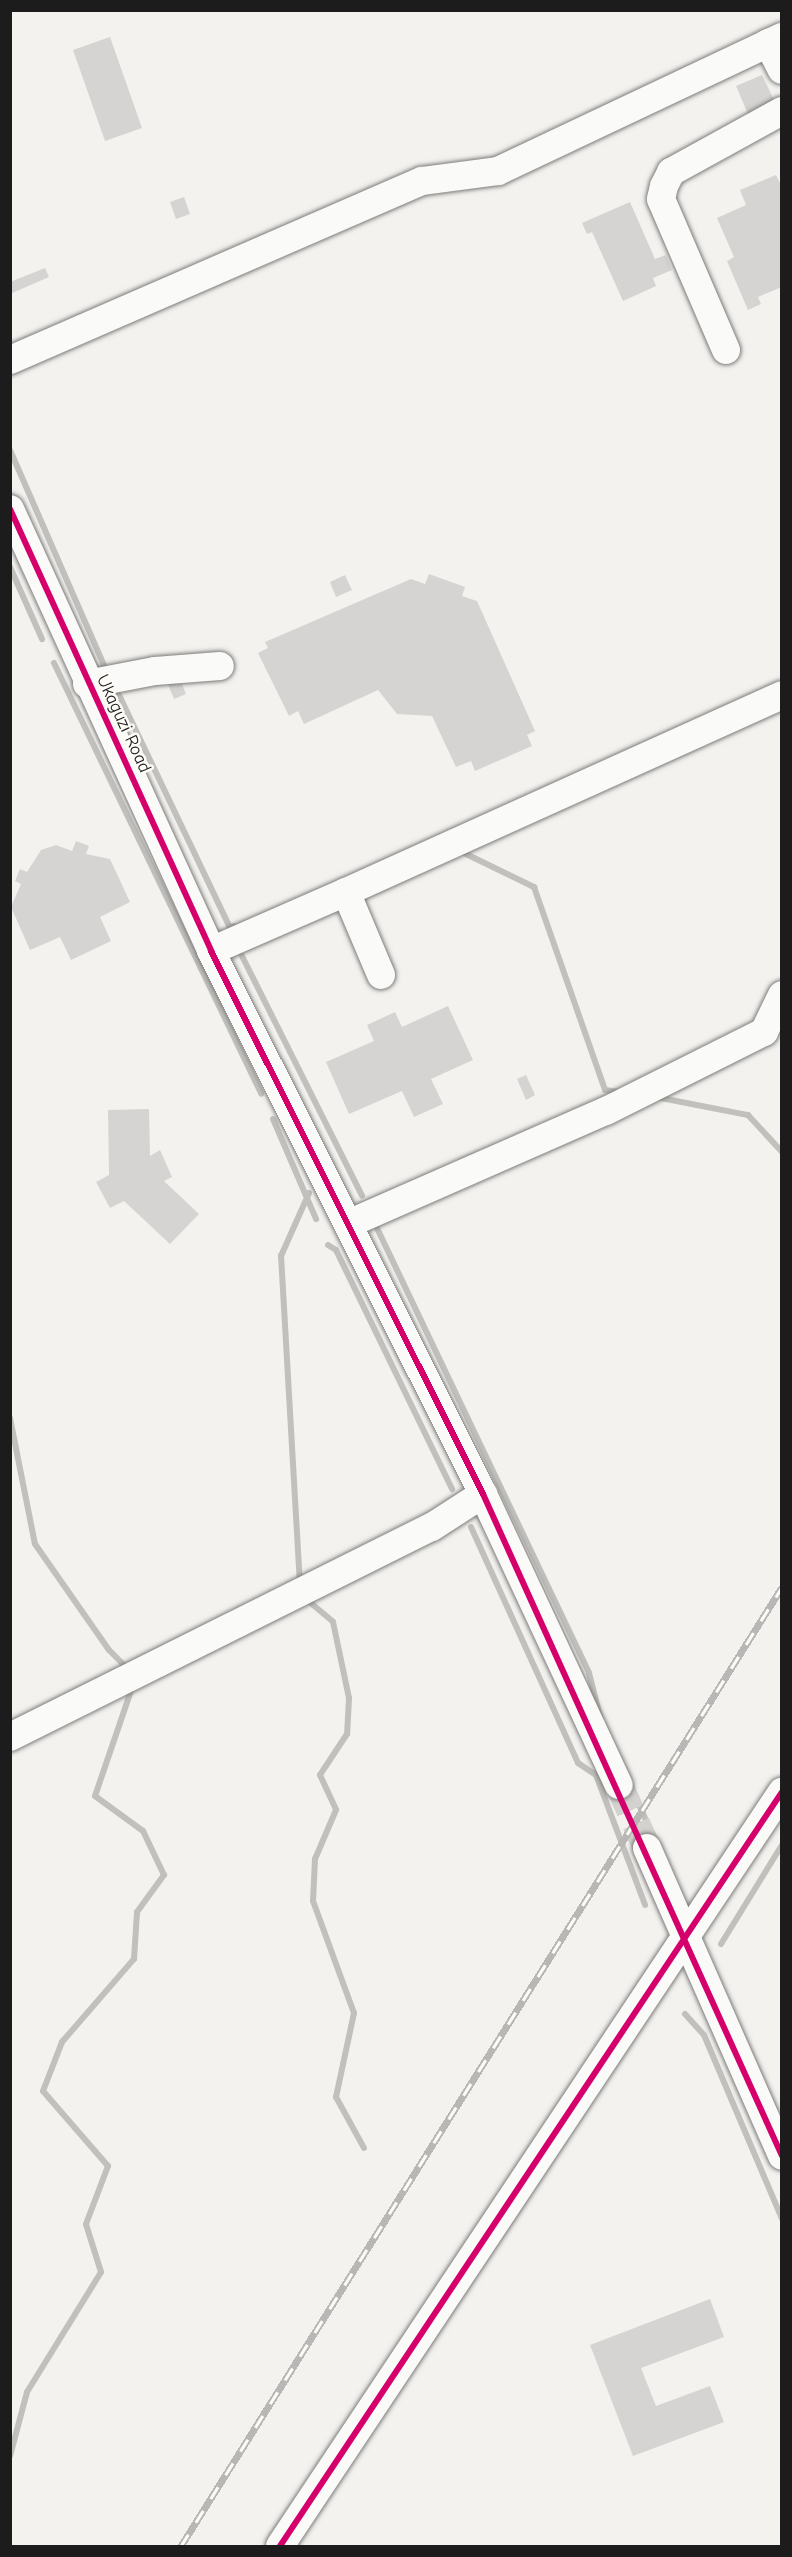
<!DOCTYPE html>
<html>
<head>
<meta charset="utf-8">
<style>
	body { margin:0 }
	#map { position:relative; width:792px; height:2557px; overflow:hidden; background:#f3f2ef; font-family:"Comic Neue",sans-serif }
	div>[style] { position:absolute }
	.stream>* { height:6px; margin:-3px; padding:0 3px; transform-origin:3px; border-radius:3px; background:#c1c0bc }
	.building>* { inset:0; background:#d5d4d2 }
	.minor-tunnel>* { height:28px; margin-top:-14px; transform-origin:0; background:repeating-linear-gradient(90deg,#d3d2cf 0 28px,transparent 0 42px) }
	.roads { filter:drop-shadow(0 0 2px #7d7c7b) drop-shadow(0 0 2px #7d7c7b) }
	.minor>* { height:28px; margin:-14px; padding:0 14px; transform-origin:14px; border-radius:14px; background:#fafaf8 }
	.rail>* { height:7px; margin-top:-3.5px; transform-origin:0; background:repeating-linear-gradient(90deg,#fdfcf7 0 14px,#b8b7b6 0 28px); box-sizing:border-box; border-block:2px solid #b8b7b6 }
	.cycleway>* { height:6px; margin:-3px; padding:0 3px; transform-origin:3px; border-radius:3px; background:#d6006c }
	span { translate:-50% -50%; white-space:nowrap; text-align:center; line-height:1.15; -webkit-text-stroke:5px #fdfcf7; paint-order:stroke }
	.street-label { font-size:18px; color:#1c1c1c }
	.frame { position:absolute; inset:0; border:12px solid #1c1c1c; pointer-events:none }
</style>
</head>
<body>
<div id="map">
	<div class="stream">
		<div style="left:10px;top:450px;width:235px;rotate:66.4deg"></div>
		<div style="left:10px;top:567px;width:79px;rotate:66deg"></div>
		<div style="left:54px;top:663px;width:478px;rotate:64.3deg"></div>
		<div style="left:119px;top:695px;width:258px;rotate:64.5deg"></div>
		<div style="left:230px;top:928px;width:4px;rotate:-27deg"></div>
		<div style="left:466px;top:854px;width:76px;rotate:25.9deg"></div>
		<div style="left:534px;top:887px;width:215px;rotate:70.7deg"></div>
		<div style="left:605px;top:1090px;width:14px;rotate:8deg"></div>
		<div style="left:242px;top:956px;width:268px;rotate:63.4deg"></div>
		<div style="left:656px;top:1097px;width:94px;rotate:11.1deg"></div>
		<div style="left:748px;top:1115px;width:50px;rotate:47.4deg"></div>
		<div style="left:273px;top:1119px;width:109px;rotate:66.7deg"></div>
		<div style="left:376px;top:1226px;width:495px;rotate:64.5deg"></div>
		<div style="left:589px;top:1673px;width:49px;rotate:75.7deg"></div>
		<div style="left:328px;top:1245px;width:9px;rotate:32deg"></div>
		<div style="left:336px;top:1250px;width:266px;rotate:64.1deg"></div>
		<div style="left:10px;top:1418px;width:128px;rotate:78.8deg"></div>
		<div style="left:35px;top:1544px;width:129px;rotate:55.1deg"></div>
		<div style="left:109px;top:1650px;width:28px;rotate:45deg"></div>
		<div style="left:471px;top:1527px;width:259px;rotate:65.6deg"></div>
		<div style="left:578px;top:1763px;width:22px;rotate:34deg"></div>
		<div style="left:596px;top:1775px;width:139px;rotate:69.3deg"></div>
		<div style="left:300px;top:1585px;width:330px;rotate:-93.3deg"></div>
		<div style="left:281px;top:1256px;width:69px;rotate:-66deg"></div>
		<div style="left:306px;top:1599px;width:35px;rotate:40deg"></div>
		<div style="left:333px;top:1622px;width:78px;rotate:78.1deg"></div>
		<div style="left:349px;top:1698px;width:36px;rotate:93deg"></div>
		<div style="left:347px;top:1734px;width:49px;rotate:123.4deg"></div>
		<div style="left:320px;top:1775px;width:38px;rotate:65deg"></div>
		<div style="left:336px;top:1810px;width:53px;rotate:113.2deg"></div>
		<div style="left:315px;top:1859px;width:42px;rotate:92.7deg"></div>
		<div style="left:313px;top:1901px;width:119px;rotate:69.9deg"></div>
		<div style="left:354px;top:2013px;width:86px;rotate:102.1deg"></div>
		<div style="left:336px;top:2097px;width:58px;rotate:61.2deg"></div>
		<div style="left:630px;top:1784px;width:62px;rotate:66.3deg"></div>
		<div style="left:721px;top:1944px;width:116px;rotate:-58.4deg"></div>
		<div style="left:685px;top:2014px;width:28px;rotate:48deg"></div>
		<div style="left:704px;top:2035px;width:200px;rotate:67deg"></div>
		<div style="left:10px;top:2456px;width:66px;rotate:-75.1deg"></div>
		<div style="left:27px;top:2392px;width:141px;rotate:-58.3deg"></div>
		<div style="left:101px;top:2272px;width:50px;rotate:-107.4deg"></div>
		<div style="left:86px;top:2224px;width:62px;rotate:-69.2deg"></div>
		<div style="left:108px;top:2166px;width:99px;rotate:-130.9deg"></div>
		<div style="left:43px;top:2091px;width:53px;rotate:-68.8deg"></div>
		<div style="left:62px;top:2042px;width:110px;rotate:-49.1deg"></div>
		<div style="left:134px;top:1959px;width:47px;rotate:-86.3deg"></div>
		<div style="left:137px;top:1912px;width:46px;rotate:-53.9deg"></div>
		<div style="left:164px;top:1875px;width:49px;rotate:-115.5deg"></div>
		<div style="left:143px;top:1831px;width:59px;rotate:-143.9deg"></div>
		<div style="left:95px;top:1796px;width:117px;rotate:-71.1deg"></div>
	</div>
	<div class="building">
		<div style="clip-path:polygon(110px 37px,142px 128px,105px 141px,73px 50px)"></div>
		<div style="clip-path:polygon(762px 75px,775px 102px,748px 114px,736px 86px)"></div>
		<div style="clip-path:polygon(776px 175px,782px 187px,782px 287px,758px 297px,761px 304px,748px 310px,727px 261px,734px 257px,717px 218px,746px 205px,740px 190px)"></div>
		<div style="clip-path:polygon(184px 197px,190px 214px,176px 219px,170px 202px)"></div>
		<div style="clip-path:polygon(630px 202px,655px 259px,666px 255px,672px 270px,653px 278px,656px 286px,623px 301px,592px 232px,587px 234px,582px 223px)"></div>
		<div style="clip-path:polygon(45px 268px,49px 277px,10px 294px,10px 282px)"></div>
		<div style="clip-path:polygon(429px 574px,465px 587px,462px 596px,477px 601px,535px 731px,527px 735px,532px 746px,475px 771px,471px 761px,456px 767px,432px 716px,397px 714px,378px 690px,304px 724px,298px 711px,289px 716px,258px 653px,268px 648px,265px 642px,411px 579px,425px 584px)"></div>
		<div style="clip-path:polygon(345px 575px,352px 590px,336px 597px,330px 582px)"></div>
		<div style="clip-path:polygon(178px 674px,186px 694px,174px 699px,166px 679px)"></div>
		<div style="clip-path:polygon(76px 841px,89px 846px,86px 854px,110px 859px,130px 902px,100px 917px,111px 941px,71px 960px,60px 937px,30px 950px,11px 907px,21px 884px,15px 881px,20px 869px,27px 872px,41px 850px,56px 845px,72px 851px)"></div>
		<div style="clip-path:polygon(448px 1006px,473px 1060px,431px 1079px,443px 1104px,414px 1117px,402px 1091px,349px 1114px,326px 1062px,374px 1041px,367px 1025px,395px 1012px,402px 1027px)"></div>
		<div style="clip-path:polygon(526px 1075px,535px 1095px,526px 1100px,517px 1079px)"></div>
		<div style="clip-path:polygon(149px 1109px,150px 1156px,160px 1150px,172px 1177px,164px 1181px,199px 1214px,170px 1244px,124px 1201px,110px 1208px,96px 1182px,109px 1175px,108px 1110px)"></div>
		<div style="clip-path:polygon(710px 2299px,724px 2337px,641px 2368px,656px 2406px,710px 2386px,724px 2422px,633px 2456px,590px 2345px)"></div>
	</div>
	<div class="minor-tunnel">
		<div style="left:619px;top:1785px;width:69px;rotate:66deg"></div>
	</div>
	<div class="roads">
		<div class="minor">
			<div style="left:768px;top:43px;width:30px;rotate:63deg"></div>
			<div style="left:726px;top:350px;width:164px;rotate:-113.3deg"></div>
			<div style="left:661px;top:199px;width:13px;rotate:-77deg"></div>
			<div style="left:664px;top:186px;width:16px;rotate:-63deg"></div>
			<div style="left:671px;top:172px;width:127px;rotate:-28.8deg"></div>
			<div style="left:10px;top:360px;width:449px;rotate:-23.5deg"></div>
			<div style="left:422px;top:181px;width:77px;rotate:-7.5deg"></div>
			<div style="left:498px;top:171px;width:314px;rotate:-25.3deg"></div>
			<div style="left:10px;top:509px;width:486px;rotate:65.5deg"></div>
			<div style="left:211px;top:951px;width:607px;rotate:63.39deg"></div>
			<div style="left:483px;top:1494px;width:321px;rotate:65deg"></div>
			<div style="left:87px;top:684px;width:69px;rotate:-10.8deg"></div>
			<div style="left:155px;top:671px;width:65px;rotate:-4.4deg"></div>
			<div style="left:346px;top:892px;width:478px;rotate:-24.3deg"></div>
			<div style="left:211px;top:951px;width:147px;rotate:-23.6deg"></div>
			<div style="left:346px;top:892px;width:90px;rotate:67.1deg"></div>
			<div style="left:348px;top:1224px;width:282px;rotate:-23.7deg"></div>
			<div style="left:606px;top:1111px;width:177px;rotate:-26.6deg"></div>
			<div style="left:764px;top:1032px;width:41px;rotate:-64.1deg"></div>
			<div style="left:10px;top:1737px;width:471px;rotate:-26.5deg"></div>
			<div style="left:432px;top:1527px;width:61px;rotate:-32.9deg"></div>
			<div style="left:647px;top:1848px;width:336px;rotate:66.3deg"></div>
			<div style="left:280px;top:2546px;width:906px;rotate:-56.35deg"></div>
		</div>
	</div>
	<div class="rail">
		<div style="left:181px;top:2546px;width:1132px;rotate:-57.92deg"></div>
	</div>
	<div class="cycleway">
		<div style="left:10px;top:509px;width:486px;rotate:65.5deg"></div>
		<div style="left:211px;top:951px;width:607px;rotate:63.39deg"></div>
		<div style="left:483px;top:1494px;width:726px;rotate:65.69deg"></div>
		<div style="left:280px;top:2546px;width:906px;rotate:-56.35deg"></div>
	</div>
	<div class="street-label">
		<span style="left:123px;top:724px;rotate:65deg">Ukaguzi Road</span>
	</div>
	<div class="frame"></div>
</div>
</body>
</html>
